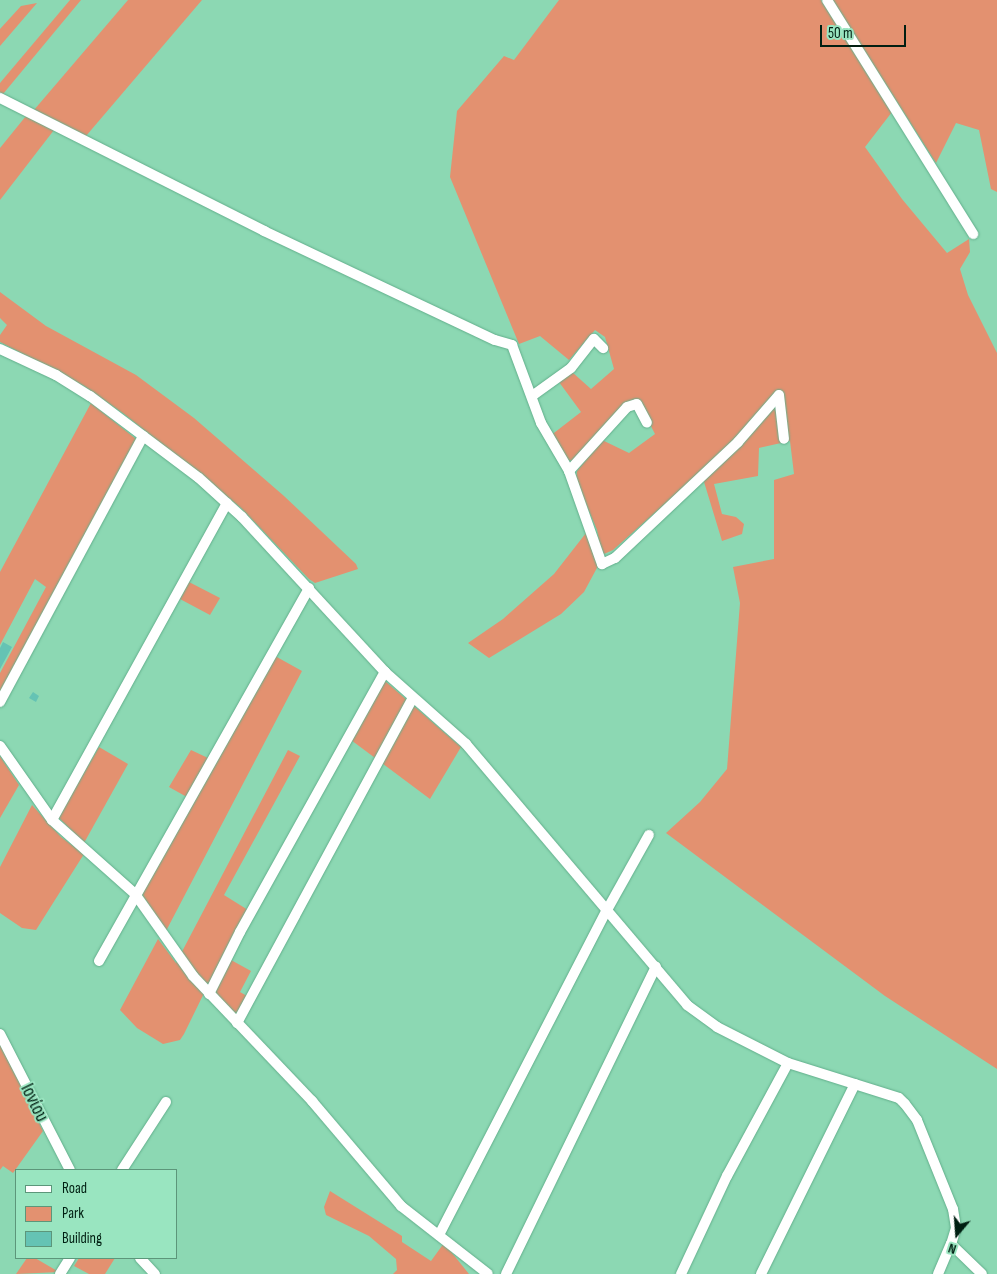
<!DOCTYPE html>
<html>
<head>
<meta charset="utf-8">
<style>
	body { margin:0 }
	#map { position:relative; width:997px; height:1274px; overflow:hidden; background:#8cd8b3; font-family:"Sofia Sans Condensed",sans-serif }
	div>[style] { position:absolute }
	.green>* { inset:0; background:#e39170 }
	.building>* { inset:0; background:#65c3b4 }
	.roads { filter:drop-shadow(0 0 1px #63af8c) drop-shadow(0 0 1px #63af8c) }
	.minor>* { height:10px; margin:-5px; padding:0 5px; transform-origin:5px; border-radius:5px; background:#fff }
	span { translate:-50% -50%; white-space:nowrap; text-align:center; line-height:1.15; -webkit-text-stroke:4px #99e5c0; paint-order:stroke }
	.street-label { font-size:19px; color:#001f12 }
	.legend { position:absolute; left:15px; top:1169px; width:162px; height:90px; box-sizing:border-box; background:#99e5c0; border:1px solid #5c967a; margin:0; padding:6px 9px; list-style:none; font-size:15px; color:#001f12 }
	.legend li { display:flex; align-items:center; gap:10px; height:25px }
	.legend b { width:25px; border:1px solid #5c967a }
	.north { position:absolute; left:932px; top:1209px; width:50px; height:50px; -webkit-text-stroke:4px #99e5c0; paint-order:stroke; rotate:198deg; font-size:14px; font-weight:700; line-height:20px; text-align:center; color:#001f12 }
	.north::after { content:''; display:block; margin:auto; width:18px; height:22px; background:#001f12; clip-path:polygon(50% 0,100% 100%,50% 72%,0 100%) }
	.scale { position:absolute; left:820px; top:25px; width:86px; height:22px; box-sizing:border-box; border:2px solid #001f12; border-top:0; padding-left:6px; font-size:15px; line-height:18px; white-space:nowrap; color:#001f12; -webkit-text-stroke:4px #99e5c0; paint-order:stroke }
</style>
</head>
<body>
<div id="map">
	<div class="green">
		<div style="clip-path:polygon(70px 0,81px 0,3px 94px,0 93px,0 83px)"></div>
		<div style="clip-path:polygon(128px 0,202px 0,86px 136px,34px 110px)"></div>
		<div style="clip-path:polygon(559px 0,821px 0,892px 112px,865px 147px,902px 199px,947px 253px,969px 239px,970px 252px,960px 269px,968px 295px,997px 353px,997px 1069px,885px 996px,666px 833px,700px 802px,727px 769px,740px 603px,733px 567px,774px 559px,774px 480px,794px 474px,790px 441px,759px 448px,758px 476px,714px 484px,722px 514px,736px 517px,744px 524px,742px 534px,722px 541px,701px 472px,613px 550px,604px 554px,600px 547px,597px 530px,576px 480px,577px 471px,602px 440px,629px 453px,655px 434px,639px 403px,630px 401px,575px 461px,566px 460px,550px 436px,581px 412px,559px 382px,572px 372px,591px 389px,614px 369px,605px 337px,595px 330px,569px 360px,540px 336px,519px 344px,450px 177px,457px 111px,504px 56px,514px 60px)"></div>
		<div style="clip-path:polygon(832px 0,997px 0,997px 192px,991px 189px,979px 130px,956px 123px,936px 163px)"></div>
		<div style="clip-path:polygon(37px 3px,0 46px,0 29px,21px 6px)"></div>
		<div style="clip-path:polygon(26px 116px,54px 130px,0 200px,0 148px)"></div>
		<div style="clip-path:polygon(0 292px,46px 326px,136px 375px,194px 418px,284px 496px,356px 564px,358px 569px,315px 583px,309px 579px,241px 508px,124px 414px,84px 386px,0 342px,0 335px,7px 325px,0 318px)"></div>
		<div style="clip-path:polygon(91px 403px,136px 439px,0 694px,0 673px,46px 587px,35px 579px,0 645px,0 572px)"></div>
		<div style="clip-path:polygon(586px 533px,598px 566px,584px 592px,561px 614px,489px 658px,468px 643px,503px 619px,554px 574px)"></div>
		<div style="clip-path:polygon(189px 582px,220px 598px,210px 615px,180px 599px)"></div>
		<div style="clip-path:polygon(275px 656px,302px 671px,166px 931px,141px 893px,194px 801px,169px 787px,191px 750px,208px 758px)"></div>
		<div style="clip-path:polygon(385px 681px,461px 747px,430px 799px,351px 740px)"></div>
		<div style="clip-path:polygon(99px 747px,128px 764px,84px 843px,58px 817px)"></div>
		<div style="clip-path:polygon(288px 750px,300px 756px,224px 895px,248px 910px,231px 960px,251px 971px,240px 992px,247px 996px,236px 1015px,208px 985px,184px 1034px,180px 1040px,163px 1044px,137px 1028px,120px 1010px,158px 939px,176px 963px)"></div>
		<div style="clip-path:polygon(0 756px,19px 785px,0 818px)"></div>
		<div style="clip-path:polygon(32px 805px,61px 837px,84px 854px,36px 930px,22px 928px,0 913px,0 867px)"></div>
		<div style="clip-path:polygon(0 1043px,43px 1131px,13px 1173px,3px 1166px,0 1170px)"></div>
		<div style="clip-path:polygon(330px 1191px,402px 1236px,402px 1242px,431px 1261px,444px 1243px,469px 1274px,393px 1274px,397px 1270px,396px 1259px,369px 1236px,326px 1215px,324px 1207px)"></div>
		<div style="clip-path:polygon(27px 1258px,35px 1258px,59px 1272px,16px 1274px)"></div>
		<div style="clip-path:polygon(79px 1258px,115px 1258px,105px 1274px,89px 1274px,74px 1266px)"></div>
	</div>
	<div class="building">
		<div style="clip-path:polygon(3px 642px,12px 647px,0 669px,0 648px)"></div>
		<div style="clip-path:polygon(33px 692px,39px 696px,36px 702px,29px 698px)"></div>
	</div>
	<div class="roads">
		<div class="minor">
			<div style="left:827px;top:0;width:276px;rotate:58deg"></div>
			<div style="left:0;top:98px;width:296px;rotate:26.7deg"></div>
			<div style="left:264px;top:231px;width:255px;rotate:25.3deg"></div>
			<div style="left:495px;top:340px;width:18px;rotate:16deg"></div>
			<div style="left:512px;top:345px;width:83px;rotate:69.6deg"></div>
			<div style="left:541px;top:423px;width:56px;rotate:59.7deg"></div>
			<div style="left:569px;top:471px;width:99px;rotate:70.5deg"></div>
			<div style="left:602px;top:564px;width:14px;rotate:-25deg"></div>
			<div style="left:615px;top:558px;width:169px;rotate:-43.3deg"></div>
			<div style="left:738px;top:442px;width:62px;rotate:-48.9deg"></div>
			<div style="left:779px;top:395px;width:44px;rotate:83.5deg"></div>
			<div style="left:0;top:349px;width:62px;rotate:24.9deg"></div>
			<div style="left:56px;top:375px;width:40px;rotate:32deg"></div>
			<div style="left:90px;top:396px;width:136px;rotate:37deg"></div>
			<div style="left:199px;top:478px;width:58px;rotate:42.2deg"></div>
			<div style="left:242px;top:517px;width:211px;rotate:47.3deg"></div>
			<div style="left:385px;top:672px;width:108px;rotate:41.6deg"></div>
			<div style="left:466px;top:744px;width:342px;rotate:49.7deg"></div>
			<div style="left:687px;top:1005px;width:37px;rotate:36deg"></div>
			<div style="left:717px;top:1027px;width:80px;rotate:26.9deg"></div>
			<div style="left:788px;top:1063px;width:116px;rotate:17.5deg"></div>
			<div style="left:899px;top:1098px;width:8px;rotate:45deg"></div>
			<div style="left:905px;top:1104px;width:20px;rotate:53deg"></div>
			<div style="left:917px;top:1120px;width:96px;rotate:68deg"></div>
			<div style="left:953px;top:1209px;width:19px;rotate:81deg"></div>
			<div style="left:956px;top:1228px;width:17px;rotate:107deg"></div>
			<div style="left:951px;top:1244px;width:43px;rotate:44.1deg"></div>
			<div style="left:532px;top:396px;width:48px;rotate:-35.7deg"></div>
			<div style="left:571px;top:368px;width:37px;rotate:-52deg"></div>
			<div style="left:594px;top:339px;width:13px;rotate:45deg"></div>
			<div style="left:569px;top:471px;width:86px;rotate:-47.8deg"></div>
			<div style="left:627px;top:407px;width:10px;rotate:-17deg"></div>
			<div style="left:637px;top:404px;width:21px;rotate:62deg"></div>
			<div style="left:0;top:702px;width:302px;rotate:-61.7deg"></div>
			<div style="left:0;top:746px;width:90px;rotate:54.9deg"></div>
			<div style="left:52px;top:820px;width:111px;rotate:41.7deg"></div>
			<div style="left:135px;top:894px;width:100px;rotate:54.7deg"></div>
			<div style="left:193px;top:976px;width:173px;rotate:46.4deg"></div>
			<div style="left:312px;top:1101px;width:138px;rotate:49.7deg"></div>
			<div style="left:401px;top:1206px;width:110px;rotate:38deg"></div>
			<div style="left:52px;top:820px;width:362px;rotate:-61.1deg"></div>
			<div style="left:99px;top:961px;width:428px;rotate:-60.6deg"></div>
			<div style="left:209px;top:994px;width:69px;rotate:-63.4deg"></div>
			<div style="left:240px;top:932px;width:298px;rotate:-60.9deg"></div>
			<div style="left:237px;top:1023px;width:368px;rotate:-61.6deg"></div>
			<div style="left:0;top:1034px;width:153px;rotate:62.8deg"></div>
			<div style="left:122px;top:1170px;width:81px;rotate:-57.1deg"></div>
			<div style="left:439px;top:1235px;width:366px;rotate:-62.7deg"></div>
			<div style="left:607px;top:910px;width:86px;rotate:-60.8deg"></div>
			<div style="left:140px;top:1258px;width:22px;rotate:47deg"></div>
			<div style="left:60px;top:1274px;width:19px;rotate:-58deg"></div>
			<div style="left:506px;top:1274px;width:342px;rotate:-64deg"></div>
			<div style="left:681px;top:1274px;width:108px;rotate:-64.9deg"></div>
			<div style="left:727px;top:1176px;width:128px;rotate:-61.6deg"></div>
			<div style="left:761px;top:1274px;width:212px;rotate:-63.7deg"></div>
			<div style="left:938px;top:1274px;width:33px;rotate:-67deg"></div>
		</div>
	</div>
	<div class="street-label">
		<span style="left:34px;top:1103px;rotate:64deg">Ιονίου</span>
	</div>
	<ul class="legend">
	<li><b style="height:6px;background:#fff"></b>Road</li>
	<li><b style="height:14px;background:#e39170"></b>Park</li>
	<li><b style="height:14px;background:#65c3b4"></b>Building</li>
	</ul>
	<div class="north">N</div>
	<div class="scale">50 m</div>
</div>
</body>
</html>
